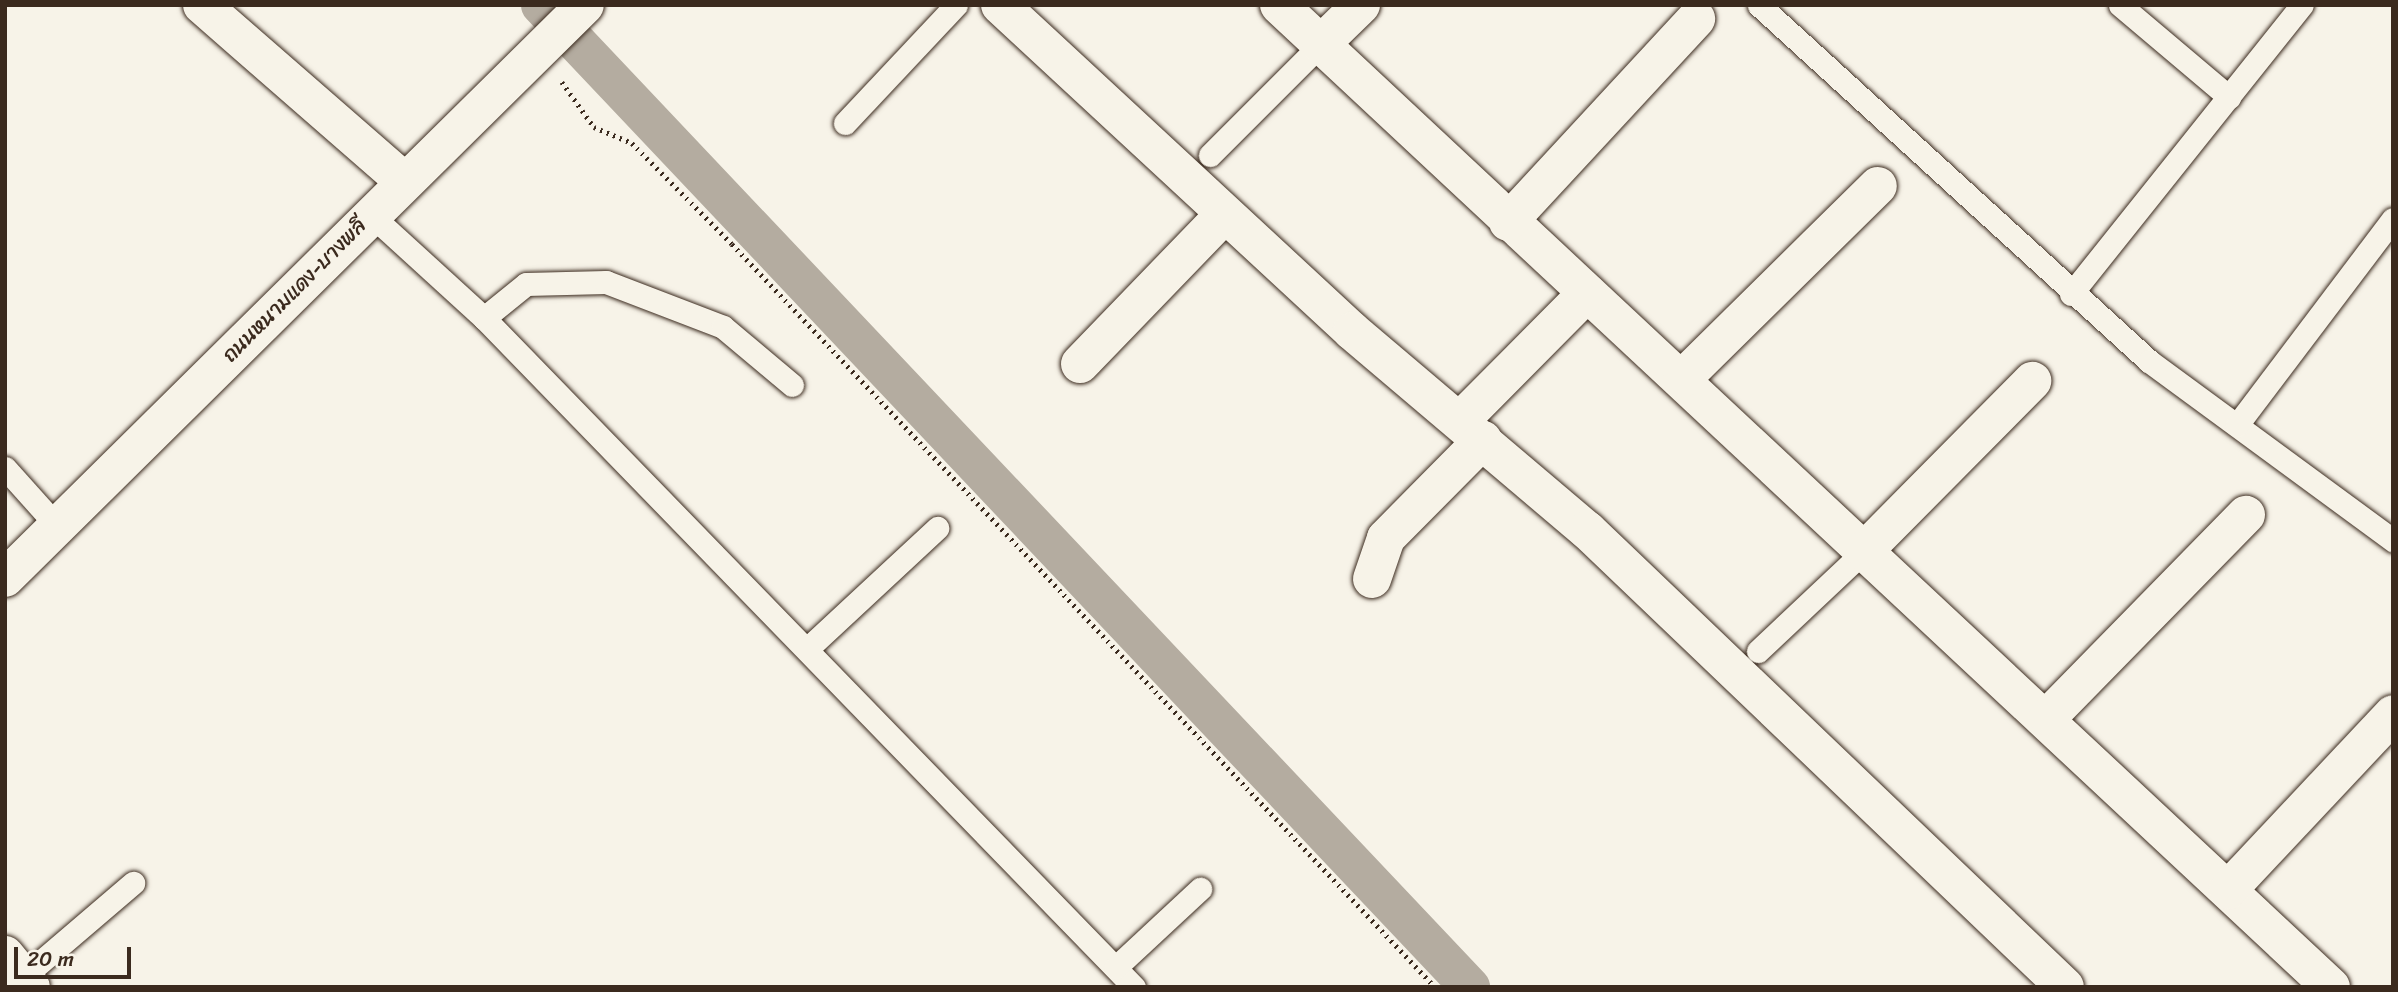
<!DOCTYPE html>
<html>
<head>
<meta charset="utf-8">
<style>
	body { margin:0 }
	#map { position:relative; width:2398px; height:992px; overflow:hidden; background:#f7f3e8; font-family:Sriracha,"Playpen Sans Thai",sans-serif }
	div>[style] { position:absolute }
	.canal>* { height:40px; margin:-20px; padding:0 20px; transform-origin:20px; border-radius:20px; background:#b4aca0 }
	.path>* { height:4.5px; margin-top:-2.25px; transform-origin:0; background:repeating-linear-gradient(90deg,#3b2a1e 0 2px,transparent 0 7px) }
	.roads { filter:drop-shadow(0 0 2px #3b2a1e) drop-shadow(0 0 2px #3b2a1e) }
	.service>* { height:23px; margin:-11.5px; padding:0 11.5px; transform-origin:11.5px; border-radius:11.5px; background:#f7f3e8 }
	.minor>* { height:38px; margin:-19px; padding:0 19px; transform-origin:19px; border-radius:19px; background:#f7f3e8 }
	.secondary>* { height:38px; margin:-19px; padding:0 19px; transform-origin:19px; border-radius:19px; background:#f7f3e8 }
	span { translate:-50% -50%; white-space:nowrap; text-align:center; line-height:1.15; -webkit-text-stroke:5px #f7f3e8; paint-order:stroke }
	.street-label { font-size:21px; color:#3b2a1e }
	.frame { position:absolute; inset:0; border:7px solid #3b2a1e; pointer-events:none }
	.scale { position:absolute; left:14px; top:947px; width:117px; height:32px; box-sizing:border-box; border:4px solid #3b2a1e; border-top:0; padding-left:9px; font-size:21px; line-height:24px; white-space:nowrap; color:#3b2a1e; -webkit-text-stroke:5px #f7f3e8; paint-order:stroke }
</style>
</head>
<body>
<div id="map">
	<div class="canal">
		<div style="left:541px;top:5px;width:1352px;rotate:46.59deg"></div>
	</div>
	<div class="path">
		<div style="left:562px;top:82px;width:55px;rotate:54.6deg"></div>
		<div style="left:594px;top:127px;width:41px;rotate:22.8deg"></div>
		<div style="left:632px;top:143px;width:142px;rotate:45.3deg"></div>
		<div style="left:732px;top:244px;width:1023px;rotate:46.58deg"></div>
	</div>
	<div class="roads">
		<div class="service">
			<div style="left:1759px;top:5px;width:528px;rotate:42.39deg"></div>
			<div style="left:2149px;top:361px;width:303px;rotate:36.3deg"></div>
			<div style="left:2120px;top:5px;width:143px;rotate:40.2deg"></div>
			<div style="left:845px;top:123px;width:162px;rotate:-46.8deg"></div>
			<div style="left:1210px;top:155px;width:157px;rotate:-45deg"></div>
			<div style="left:370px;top:214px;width:154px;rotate:42.4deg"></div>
			<div style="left:484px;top:318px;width:933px;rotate:45.83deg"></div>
			<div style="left:2071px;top:294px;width:370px;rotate:-51.4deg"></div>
			<div style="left:484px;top:318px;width:54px;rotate:-39deg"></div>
			<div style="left:526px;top:284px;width:80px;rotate:-1.4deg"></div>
			<div style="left:606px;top:282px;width:125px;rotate:21deg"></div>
			<div style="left:723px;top:327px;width:90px;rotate:40deg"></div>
			<div style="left:2237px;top:425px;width:258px;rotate:-52.9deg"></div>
			<div style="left:5px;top:468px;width:78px;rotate:48.1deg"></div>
			<div style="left:807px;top:649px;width:178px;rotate:-42.9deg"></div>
			<div style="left:1758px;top:651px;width:147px;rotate:-43.3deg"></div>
			<div style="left:1116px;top:967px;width:115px;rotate:-42.9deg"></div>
			<div style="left:23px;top:977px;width:145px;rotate:-40.5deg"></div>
		</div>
		<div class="minor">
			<div style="left:202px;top:5px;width:268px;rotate:41.1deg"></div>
			<div style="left:1000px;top:5px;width:480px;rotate:42.8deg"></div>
			<div style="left:1352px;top:331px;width:308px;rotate:40.3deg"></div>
			<div style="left:1587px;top:530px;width:661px;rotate:43.71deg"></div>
			<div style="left:1279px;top:5px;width:1439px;rotate:43.03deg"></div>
			<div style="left:1321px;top:44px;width:56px;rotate:-44.3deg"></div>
			<div style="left:1508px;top:222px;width:277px;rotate:-47.2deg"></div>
			<div style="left:1080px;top:364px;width:206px;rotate:-46deg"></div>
			<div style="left:1682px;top:379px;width:275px;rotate:-44.6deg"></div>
			<div style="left:1461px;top:420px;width:179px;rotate:-45.2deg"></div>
			<div style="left:1865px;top:550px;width:238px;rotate:-45.3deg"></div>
			<div style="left:1372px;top:579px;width:43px;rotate:-71.1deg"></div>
			<div style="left:1386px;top:538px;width:138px;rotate:-45.3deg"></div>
			<div style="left:2048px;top:717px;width:283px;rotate:-45.6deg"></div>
			<div style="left:2228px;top:890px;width:241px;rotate:-46.8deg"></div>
			<div style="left:5px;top:955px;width:41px;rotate:50.9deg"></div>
		</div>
		<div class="secondary">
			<div style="left:5px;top:578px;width:815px;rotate:-44.65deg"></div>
		</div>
	</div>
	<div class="street-label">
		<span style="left:294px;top:290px;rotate:-45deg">ถนนหนามแดง-บางพลี</span>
	</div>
	<div class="frame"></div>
	<div class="scale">20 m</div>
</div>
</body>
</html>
